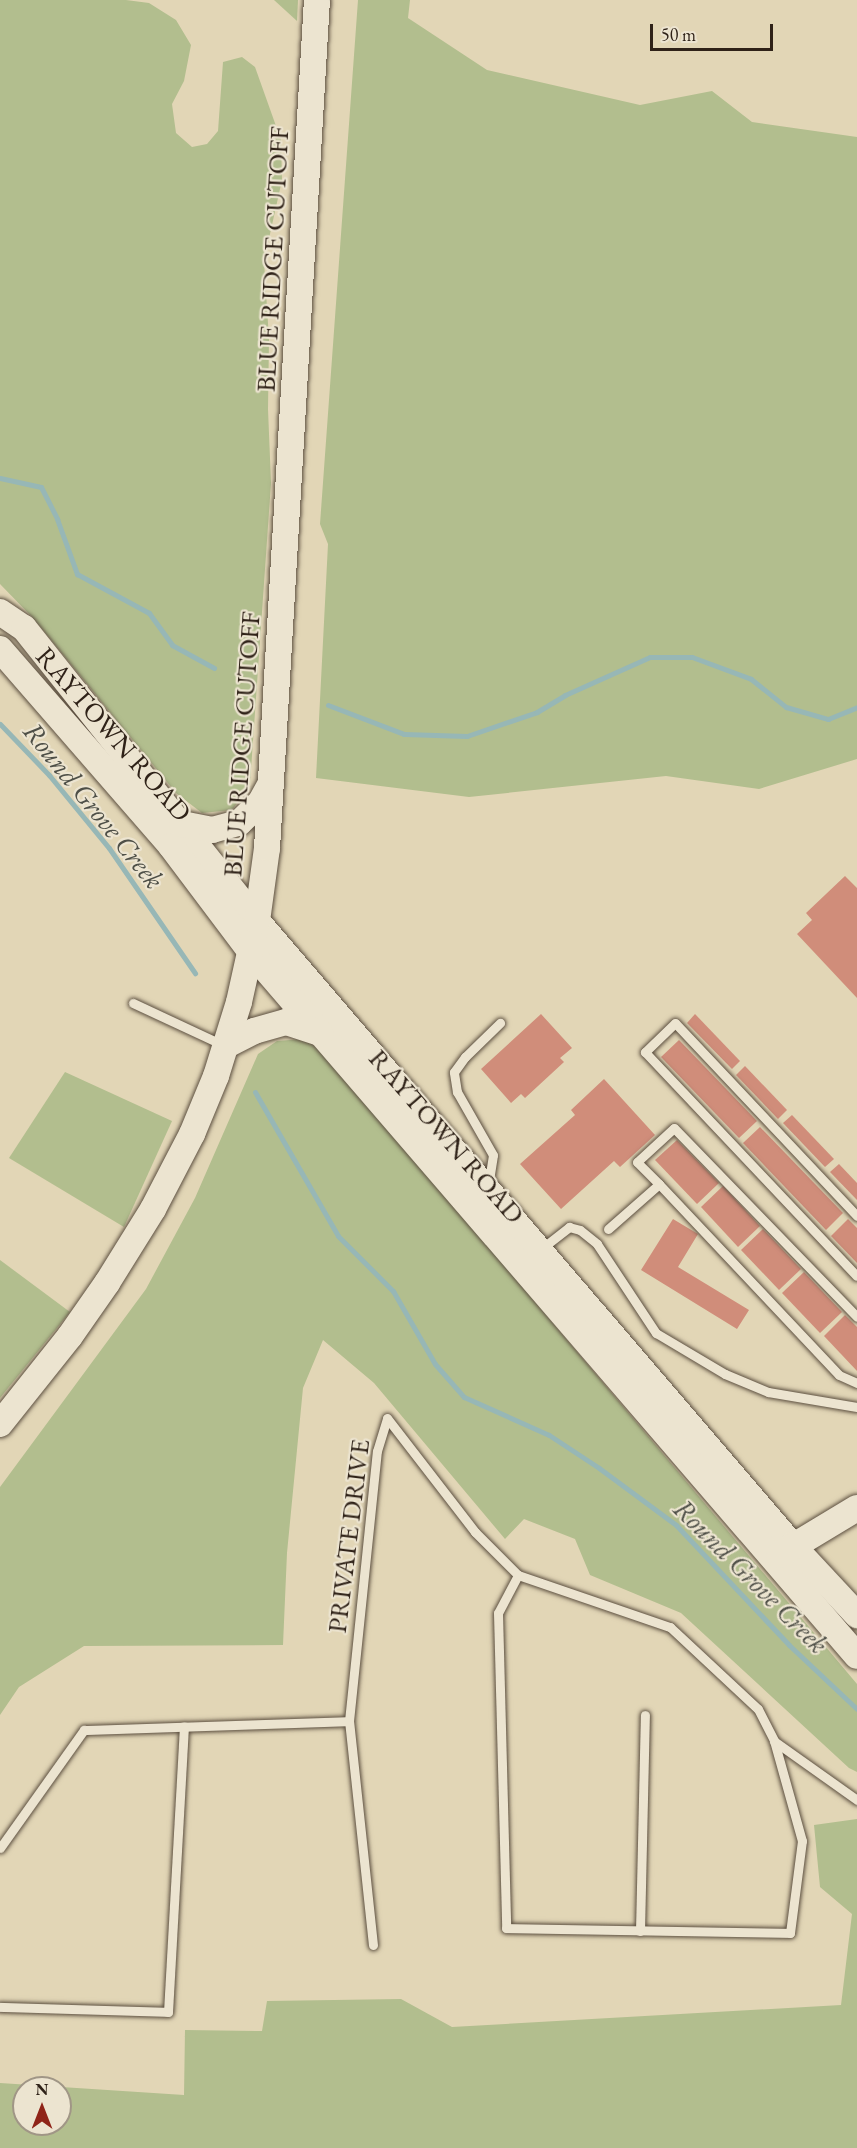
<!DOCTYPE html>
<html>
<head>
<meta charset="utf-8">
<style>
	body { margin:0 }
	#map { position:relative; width:857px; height:2148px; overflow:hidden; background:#e2d6b6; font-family:"EB Garamond",serif }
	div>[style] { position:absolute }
	.green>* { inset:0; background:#b2be8e }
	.stream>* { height:5px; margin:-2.5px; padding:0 2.5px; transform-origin:2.5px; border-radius:2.5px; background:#97b7b6 }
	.building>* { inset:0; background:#d08d7a }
	.roads { filter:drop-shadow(0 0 2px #5c4f40) drop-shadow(0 0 2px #5c4f40) }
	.lane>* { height:9px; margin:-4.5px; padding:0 4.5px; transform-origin:4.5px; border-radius:4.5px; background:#ece4d0 }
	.secondary>* { height:26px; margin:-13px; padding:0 13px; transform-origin:13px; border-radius:13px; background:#ece4d0 }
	span { translate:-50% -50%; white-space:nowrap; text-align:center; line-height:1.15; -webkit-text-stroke:4.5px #ece4d0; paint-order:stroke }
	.street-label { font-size:27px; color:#2f2218 }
	.water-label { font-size:28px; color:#4e4f47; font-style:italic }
	.north { position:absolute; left:12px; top:2076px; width:60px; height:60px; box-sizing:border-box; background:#ece4d0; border:2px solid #a09686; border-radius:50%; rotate:0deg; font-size:16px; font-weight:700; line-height:24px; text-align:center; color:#2f2218 }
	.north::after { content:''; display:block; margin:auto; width:21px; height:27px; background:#8f2418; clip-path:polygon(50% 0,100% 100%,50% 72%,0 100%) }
	.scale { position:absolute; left:650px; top:24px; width:123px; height:27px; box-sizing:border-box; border:3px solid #2f2218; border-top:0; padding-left:8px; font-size:18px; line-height:21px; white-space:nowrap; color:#2f2218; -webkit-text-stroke:4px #ece4d0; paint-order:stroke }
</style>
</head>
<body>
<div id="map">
	<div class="green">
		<div style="clip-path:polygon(0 0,126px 0,149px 3px,176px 20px,191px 45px,184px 81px,172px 104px,176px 133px,192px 147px,207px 144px,218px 131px,223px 62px,242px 57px,255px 67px,281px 140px,282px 180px,264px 261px,269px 339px,268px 409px,271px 483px,250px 784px,232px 810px,202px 813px,176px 793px,34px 619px,0 584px)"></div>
		<div style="clip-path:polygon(274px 0,298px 0,297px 21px)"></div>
		<div style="clip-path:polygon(358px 0,410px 0,408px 18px,487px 70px,640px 105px,712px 91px,752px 122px,857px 137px,857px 759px,759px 789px,666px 776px,469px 797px,316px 778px,328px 544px,320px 524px)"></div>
		<div style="clip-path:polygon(303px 1039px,325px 1053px,857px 1684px,857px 1772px,849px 1768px,681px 1613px,590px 1575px,575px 1539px,524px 1519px,505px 1539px,374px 1383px,323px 1340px,303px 1388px,287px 1553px,283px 1645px,84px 1646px,19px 1687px,0 1715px,0 1487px,146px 1289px,195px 1198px,258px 1054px,277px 1041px)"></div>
		<div style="clip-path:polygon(65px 1072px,172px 1121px,124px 1227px,9px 1158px)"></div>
		<div style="clip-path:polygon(0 1260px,70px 1312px,0 1398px)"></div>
		<div style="clip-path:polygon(evenodd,857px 1819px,857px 2148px,0 2148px,0 2083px,184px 2095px,185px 2030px,262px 2031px,267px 2001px,401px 1999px,452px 2027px,841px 2005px,852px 1914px,820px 1887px,814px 1825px,857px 1819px,24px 2088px,60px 2088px,60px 2124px,24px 2124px,24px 2088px)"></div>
	</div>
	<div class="stream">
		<div style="left:0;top:478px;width:42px;rotate:12.4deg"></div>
		<div style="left:41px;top:487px;width:36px;rotate:63deg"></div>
		<div style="left:57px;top:519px;width:59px;rotate:70deg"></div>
		<div style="left:77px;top:574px;width:82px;rotate:28.4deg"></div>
		<div style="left:149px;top:613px;width:39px;rotate:54deg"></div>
		<div style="left:172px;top:645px;width:48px;rotate:28.7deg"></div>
		<div style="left:328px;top:705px;width:81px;rotate:20.9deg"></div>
		<div style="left:404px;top:734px;width:63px;rotate:1.8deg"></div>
		<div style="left:467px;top:736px;width:74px;rotate:-18.9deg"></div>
		<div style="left:537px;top:712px;width:33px;rotate:-31deg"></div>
		<div style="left:565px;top:695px;width:93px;rotate:-24.1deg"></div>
		<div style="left:650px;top:657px;width:42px"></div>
		<div style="left:692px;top:657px;width:63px;rotate:20.4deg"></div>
		<div style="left:751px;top:679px;width:45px;rotate:38.7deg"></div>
		<div style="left:786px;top:707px;width:44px;rotate:15.9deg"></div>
		<div style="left:828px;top:719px;width:31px;rotate:-22deg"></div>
		<div style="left:0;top:724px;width:71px;rotate:46.1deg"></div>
		<div style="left:49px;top:775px;width:94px;rotate:50.6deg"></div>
		<div style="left:109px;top:848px;width:152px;rotate:55.5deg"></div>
		<div style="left:255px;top:1092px;width:166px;rotate:60deg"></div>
		<div style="left:338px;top:1236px;width:78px;rotate:45deg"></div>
		<div style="left:393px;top:1291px;width:84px;rotate:60.1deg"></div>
		<div style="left:435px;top:1364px;width:44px;rotate:48.7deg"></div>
		<div style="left:464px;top:1397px;width:93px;rotate:24.1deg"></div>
		<div style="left:549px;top:1435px;width:60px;rotate:33.4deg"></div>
		<div style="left:599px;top:1468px;width:96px;rotate:36.5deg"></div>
		<div style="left:676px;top:1525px;width:165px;rotate:46.7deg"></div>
		<div style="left:789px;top:1645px;width:93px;rotate:43.3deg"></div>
	</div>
	<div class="building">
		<div style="clip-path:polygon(845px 876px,857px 888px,857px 998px,797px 934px,812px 920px,806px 913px)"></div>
		<div style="clip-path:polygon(541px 1014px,572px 1048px,560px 1058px,564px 1062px,525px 1098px,521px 1094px,511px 1103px,481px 1069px)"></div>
		<div style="clip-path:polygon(695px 1014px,740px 1061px,732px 1069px,687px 1023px)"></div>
		<div style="clip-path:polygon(679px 1040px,757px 1121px,739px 1138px,661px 1057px)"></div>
		<div style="clip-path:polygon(745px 1066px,787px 1110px,778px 1119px,736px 1075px)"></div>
		<div style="clip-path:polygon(604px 1079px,655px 1135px,620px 1167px,614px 1161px,561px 1209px,520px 1164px,575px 1115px,571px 1110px)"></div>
		<div style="clip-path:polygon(792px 1115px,834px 1159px,825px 1167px,783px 1123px)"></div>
		<div style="clip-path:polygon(760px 1127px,843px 1213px,826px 1230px,743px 1143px)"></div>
		<div style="clip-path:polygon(677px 1140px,719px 1183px,697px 1204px,655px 1160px)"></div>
		<div style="clip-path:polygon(839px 1164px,857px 1183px,857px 1200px,830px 1172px)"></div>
		<div style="clip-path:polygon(723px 1186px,760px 1226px,738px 1247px,701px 1207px)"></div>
		<div style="clip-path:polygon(673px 1219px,698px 1234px,678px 1267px,749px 1310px,737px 1329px,641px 1270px)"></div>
		<div style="clip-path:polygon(848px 1219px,857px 1228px,857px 1263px,831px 1236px)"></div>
		<div style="clip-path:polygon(763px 1229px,801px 1269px,779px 1290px,741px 1250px)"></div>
		<div style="clip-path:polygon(804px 1272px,842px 1312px,820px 1333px,782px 1293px)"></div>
		<div style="clip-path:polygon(845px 1315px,857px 1327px,857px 1371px,824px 1336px)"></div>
	</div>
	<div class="roads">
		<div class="lane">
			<div style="left:133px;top:1003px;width:99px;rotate:25deg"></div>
			<div style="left:483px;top:1183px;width:11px;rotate:-52deg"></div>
			<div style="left:490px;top:1174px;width:19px;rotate:-81deg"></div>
			<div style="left:493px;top:1155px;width:73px;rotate:-119.7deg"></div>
			<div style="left:457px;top:1092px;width:20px;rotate:-99deg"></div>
			<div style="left:454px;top:1072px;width:19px;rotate:-54deg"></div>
			<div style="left:465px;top:1057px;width:49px;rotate:-44.2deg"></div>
			<div style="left:659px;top:1184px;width:31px;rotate:-135deg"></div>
			<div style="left:637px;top:1162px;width:50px;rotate:-42.6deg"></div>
			<div style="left:674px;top:1128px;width:263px;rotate:45.9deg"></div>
			<div style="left:857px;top:1216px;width:265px;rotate:-133.3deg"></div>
			<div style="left:675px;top:1023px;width:42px;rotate:136deg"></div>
			<div style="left:645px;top:1052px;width:308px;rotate:46.6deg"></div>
			<div style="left:608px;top:1229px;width:68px;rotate:-41.4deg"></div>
			<div style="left:659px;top:1184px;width:262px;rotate:46.7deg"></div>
			<div style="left:839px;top:1375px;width:20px;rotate:24deg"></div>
			<div style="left:541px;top:1249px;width:36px;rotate:-38deg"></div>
			<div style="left:569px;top:1227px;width:11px;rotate:15deg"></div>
			<div style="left:580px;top:1230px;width:22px;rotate:39deg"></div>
			<div style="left:597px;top:1244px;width:107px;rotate:56.5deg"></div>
			<div style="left:656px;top:1333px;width:80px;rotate:30.7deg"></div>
			<div style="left:725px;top:1374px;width:47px;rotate:22.7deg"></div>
			<div style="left:768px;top:1392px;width:90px;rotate:9.6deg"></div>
			<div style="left:387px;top:1418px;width:144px;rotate:52.3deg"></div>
			<div style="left:475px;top:1532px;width:61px;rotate:45deg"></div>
			<div style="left:518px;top:1575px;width:161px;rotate:18.9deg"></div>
			<div style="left:670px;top:1627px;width:120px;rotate:43deg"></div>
			<div style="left:758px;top:1709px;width:36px;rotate:63deg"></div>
			<div style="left:774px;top:1741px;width:102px;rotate:35.4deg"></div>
			<div style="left:518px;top:1575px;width:43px;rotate:117.8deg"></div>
			<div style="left:498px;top:1613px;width:315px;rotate:88.5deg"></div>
			<div style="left:506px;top:1928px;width:284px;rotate:1deg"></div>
			<div style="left:790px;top:1933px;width:93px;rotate:-82.6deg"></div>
			<div style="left:802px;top:1841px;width:104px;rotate:-105.6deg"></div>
			<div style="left:0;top:1848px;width:145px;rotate:-54.6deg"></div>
			<div style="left:84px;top:1730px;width:265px;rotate:-1.9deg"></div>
			<div style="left:640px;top:1931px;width:216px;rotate:-88.7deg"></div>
			<div style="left:373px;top:1945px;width:225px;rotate:-96.1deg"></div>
			<div style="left:349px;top:1721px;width:271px;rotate:-84.1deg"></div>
			<div style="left:377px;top:1451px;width:34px;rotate:-73deg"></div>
			<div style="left:0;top:2007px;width:168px;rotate:1.7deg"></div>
			<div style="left:168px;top:2012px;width:286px;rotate:-86.8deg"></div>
		</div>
		<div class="secondary">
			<div style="left:0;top:612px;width:29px;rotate:34deg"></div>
			<div style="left:24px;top:628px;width:374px;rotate:51.5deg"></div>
			<div style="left:257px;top:921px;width:822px;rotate:49.39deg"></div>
			<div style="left:792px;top:1545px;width:96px;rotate:47.1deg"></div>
			<div style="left:0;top:649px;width:261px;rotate:49deg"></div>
			<div style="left:171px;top:846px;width:131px;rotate:53deg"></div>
			<div style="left:250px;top:951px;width:930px;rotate:49.27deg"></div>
			<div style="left:182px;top:824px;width:31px;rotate:11deg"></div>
			<div style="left:212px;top:830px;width:28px;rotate:-15deg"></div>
			<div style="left:239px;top:823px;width:29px;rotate:-44deg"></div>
			<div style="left:260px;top:803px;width:21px;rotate:-61deg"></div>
			<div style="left:225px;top:1046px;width:33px;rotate:-27deg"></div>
			<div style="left:254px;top:1031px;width:33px;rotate:-16deg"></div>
			<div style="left:286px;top:1022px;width:36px;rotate:18deg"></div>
			<div style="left:0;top:1424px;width:112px;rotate:-51.5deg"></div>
			<div style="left:70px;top:1336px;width:65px;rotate:-55.1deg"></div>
			<div style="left:107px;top:1283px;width:87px;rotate:-58.1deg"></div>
			<div style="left:153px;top:1209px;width:85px;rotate:-62.5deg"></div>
			<div style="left:192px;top:1134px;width:63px;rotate:-67.5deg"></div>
			<div style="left:216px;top:1076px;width:77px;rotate:-72.7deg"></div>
			<div style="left:239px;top:1002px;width:83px;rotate:-77.5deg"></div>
			<div style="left:257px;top:921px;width:74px;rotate:-82.2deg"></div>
			<div style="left:267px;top:848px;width:849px;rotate:-86.63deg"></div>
			<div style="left:779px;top:1555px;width:91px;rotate:-31.1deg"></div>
		</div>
	</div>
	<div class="street-label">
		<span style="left:272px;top:259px;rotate:-87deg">BLUE RIDGE CUTOFF</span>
		<span style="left:114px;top:734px;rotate:49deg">RAYTOWN ROAD</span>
		<span style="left:241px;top:744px;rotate:-86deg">BLUE RIDGE CUTOFF</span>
		<span style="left:447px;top:1136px;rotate:49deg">RAYTOWN ROAD</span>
		<span style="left:348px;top:1536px;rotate:-83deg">PRIVATE DRIVE</span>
	</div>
	<div class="water-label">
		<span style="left:94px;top:805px;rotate:51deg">Round Grove Creek</span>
		<span style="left:751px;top:1576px;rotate:45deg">Round Grove Creek</span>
	</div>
	<div class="north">N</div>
	<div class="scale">50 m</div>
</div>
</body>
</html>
